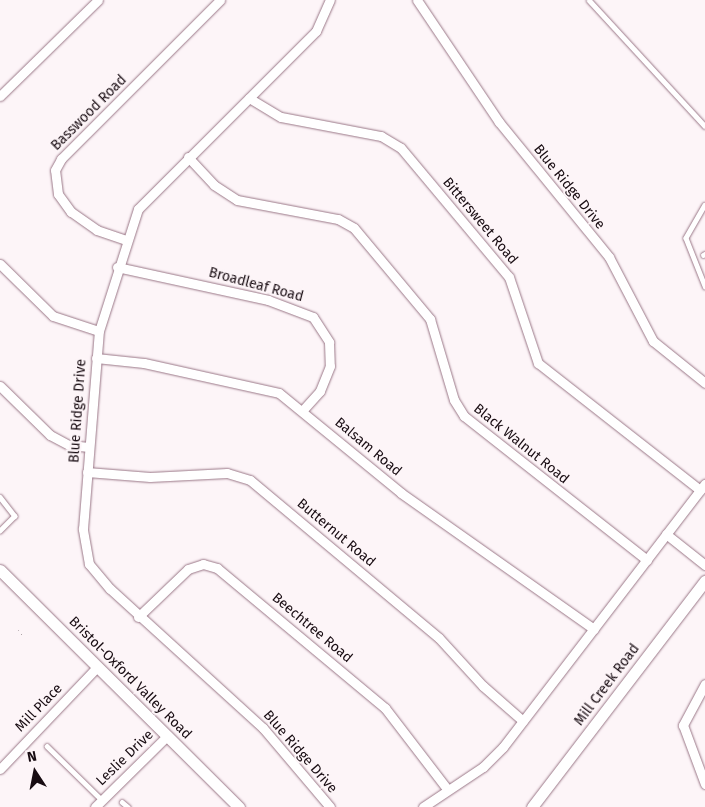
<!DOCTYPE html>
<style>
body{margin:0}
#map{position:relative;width:705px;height:807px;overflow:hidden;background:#fdf5f8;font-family:"Fira Sans",sans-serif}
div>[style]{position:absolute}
.path>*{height:1px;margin-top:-0.5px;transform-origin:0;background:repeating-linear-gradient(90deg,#877d81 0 1px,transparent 0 5px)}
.roads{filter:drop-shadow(0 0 1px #9a7787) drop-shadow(0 0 1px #9a7787)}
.lane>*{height:4.5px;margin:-2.25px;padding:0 2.25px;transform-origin:2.25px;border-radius:2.25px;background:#fff}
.street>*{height:9px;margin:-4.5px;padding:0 4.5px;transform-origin:4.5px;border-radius:4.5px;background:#fff}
.secondary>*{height:11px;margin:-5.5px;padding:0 5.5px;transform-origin:5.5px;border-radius:5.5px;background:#fff}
span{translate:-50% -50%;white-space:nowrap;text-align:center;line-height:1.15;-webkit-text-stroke:4px #fdf5f8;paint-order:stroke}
.street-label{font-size:14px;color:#180c12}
.north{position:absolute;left:10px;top:747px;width:50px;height:50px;-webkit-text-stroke:4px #fdf5f8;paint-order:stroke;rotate:349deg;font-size:14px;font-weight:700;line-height:20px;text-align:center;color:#180c12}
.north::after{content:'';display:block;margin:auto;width:18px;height:22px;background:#180c12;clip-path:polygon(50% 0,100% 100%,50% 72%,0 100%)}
</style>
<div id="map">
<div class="path">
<i style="left:18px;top:630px;width:8px;rotate:45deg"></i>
</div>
<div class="roads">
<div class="lane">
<i style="left:589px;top:0;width:171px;rotate:47.4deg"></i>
<i style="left:705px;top:205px;width:38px;rotate:120deg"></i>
<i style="left:686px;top:238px;width:52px;rotate:68.4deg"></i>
<i style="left:703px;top:255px;width:2px;rotate:-27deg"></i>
<i style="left:0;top:497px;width:24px;rotate:52deg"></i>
<i style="left:15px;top:516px;width:21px;rotate:135deg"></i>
<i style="left:47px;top:746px;width:77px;rotate:44.5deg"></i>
<i style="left:122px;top:802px;width:8px;rotate:40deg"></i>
</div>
<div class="street">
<i style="left:417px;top:0;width:147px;rotate:56.1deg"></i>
<i style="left:499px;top:122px;width:174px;rotate:50.8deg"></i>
<i style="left:609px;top:257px;width:95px;rotate:62.4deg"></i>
<i style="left:653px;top:341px;width:67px;rotate:38.9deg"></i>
<i style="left:0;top:96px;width:137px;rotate:-44.4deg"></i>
<i style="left:249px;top:98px;width:37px;rotate:31deg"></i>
<i style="left:281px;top:117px;width:102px;rotate:10.8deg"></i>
<i style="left:381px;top:136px;width:23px;rotate:31deg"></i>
<i style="left:401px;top:148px;width:168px;rotate:50.1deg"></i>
<i style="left:509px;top:277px;width:91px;rotate:71.4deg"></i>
<i style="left:538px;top:363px;width:206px;rotate:38.1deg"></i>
<i style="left:188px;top:157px;width:38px;rotate:47deg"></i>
<i style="left:214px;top:185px;width:27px;rotate:33deg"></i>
<i style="left:237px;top:200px;width:103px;rotate:10.7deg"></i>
<i style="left:338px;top:219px;width:18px;rotate:29deg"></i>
<i style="left:354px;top:228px;width:119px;rotate:50.1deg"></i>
<i style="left:430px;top:319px;width:84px;rotate:73.5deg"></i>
<i style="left:454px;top:400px;width:19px;rotate:58deg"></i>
<i style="left:464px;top:416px;width:233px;rotate:38.2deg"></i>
<i style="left:126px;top:240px;width:31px;rotate:-161deg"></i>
<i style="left:97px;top:230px;width:32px;rotate:-145deg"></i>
<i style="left:71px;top:212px;width:22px;rotate:-126deg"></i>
<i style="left:58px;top:194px;width:24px;rotate:-97deg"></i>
<i style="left:55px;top:170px;width:13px;rotate:-61deg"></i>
<i style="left:61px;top:159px;width:225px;rotate:-45deg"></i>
<i style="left:0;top:264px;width:74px;rotate:44.5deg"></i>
<i style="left:53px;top:316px;width:48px;rotate:18.1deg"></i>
<i style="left:117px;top:267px;width:155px;rotate:12.3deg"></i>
<i style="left:268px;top:300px;width:48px;rotate:20.7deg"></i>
<i style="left:313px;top:317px;width:30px;rotate:57deg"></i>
<i style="left:329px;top:342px;width:24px;rotate:88deg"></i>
<i style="left:330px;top:366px;width:27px;rotate:112deg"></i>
<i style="left:320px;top:391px;width:25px;rotate:132deg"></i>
<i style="left:96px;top:358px;width:48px;rotate:5.9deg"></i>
<i style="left:144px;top:363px;width:138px;rotate:12.5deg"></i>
<i style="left:279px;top:393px;width:158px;rotate:39.3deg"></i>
<i style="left:401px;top:493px;width:236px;rotate:35.2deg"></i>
<i style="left:0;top:386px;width:70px;rotate:44.4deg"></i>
<i style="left:50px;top:435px;width:21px;rotate:28deg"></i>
<i style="left:69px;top:445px;width:20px;rotate:6deg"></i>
<i style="left:87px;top:472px;width:63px;rotate:4.5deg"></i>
<i style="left:150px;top:477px;width:77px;rotate:-3deg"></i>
<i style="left:227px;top:473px;width:24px;rotate:17deg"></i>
<i style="left:250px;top:480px;width:246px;rotate:39.9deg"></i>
<i style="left:439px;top:638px;width:65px;rotate:47.5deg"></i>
<i style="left:483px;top:686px;width:53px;rotate:41.2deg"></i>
<i style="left:666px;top:534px;width:50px;rotate:38.5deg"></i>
<i style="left:138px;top:617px;width:69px;rotate:-43.8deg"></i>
<i style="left:188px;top:569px;width:16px;rotate:-18deg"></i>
<i style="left:203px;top:564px;width:15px;rotate:16deg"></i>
<i style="left:217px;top:568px;width:219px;rotate:39.8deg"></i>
<i style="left:385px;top:708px;width:103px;rotate:52.5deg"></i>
<i style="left:705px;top:684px;width:47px;rotate:118.2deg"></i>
<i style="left:683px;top:725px;width:63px;rotate:69.6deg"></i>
<i style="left:0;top:769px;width:141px;rotate:-46.4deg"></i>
<i style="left:95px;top:807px;width:101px;rotate:-44.6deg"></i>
<i style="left:330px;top:807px;width:104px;rotate:-130.3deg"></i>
<i style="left:263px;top:728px;width:207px;rotate:-137.7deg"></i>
<i style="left:110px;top:589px;width:33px;rotate:-130deg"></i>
<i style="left:89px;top:564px;width:36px;rotate:-100deg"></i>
<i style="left:83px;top:529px;width:199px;rotate:-85.4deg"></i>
<i style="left:99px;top:331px;width:128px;rotate:-72.3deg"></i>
<i style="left:138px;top:209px;width:252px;rotate:-45deg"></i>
<i style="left:316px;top:31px;width:34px;rotate:-66deg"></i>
<i style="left:423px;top:807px;width:72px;rotate:-33.7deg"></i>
<i style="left:483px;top:767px;width:28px;rotate:-45deg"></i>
<i style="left:503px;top:747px;width:332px;rotate:-52.5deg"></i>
</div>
<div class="secondary">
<i style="left:0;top:570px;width:337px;rotate:44.8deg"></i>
<i style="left:532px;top:807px;width:285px;rotate:-52.6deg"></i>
</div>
</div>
<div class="street-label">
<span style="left:89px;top:113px;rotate:-45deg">Basswood Road</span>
<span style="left:569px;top:187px;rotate:51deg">Blue Ridge Drive</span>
<span style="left:480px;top:221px;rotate:50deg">Bittersweet Road</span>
<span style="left:256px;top:285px;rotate:15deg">Broadleaf Road</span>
<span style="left:78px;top:411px;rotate:-86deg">Blue Ridge Drive</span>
<span style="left:521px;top:444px;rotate:39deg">Black Walnut Road</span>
<span style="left:368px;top:447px;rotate:40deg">Balsam Road</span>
<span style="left:336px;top:533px;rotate:40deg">Butternut Road</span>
<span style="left:312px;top:628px;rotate:40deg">Beechtree Road</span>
<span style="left:130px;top:678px;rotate:45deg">Bristol-Oxford Valley Road</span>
<span style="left:607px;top:685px;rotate:-53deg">Mill Creek Road</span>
<span style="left:39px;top:708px;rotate:-46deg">Mill Place</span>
<span style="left:300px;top:752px;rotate:49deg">Blue Ridge Drive</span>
<span style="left:125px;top:758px;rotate:-44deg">Leslie Drive</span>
</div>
<div class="north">N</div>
</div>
